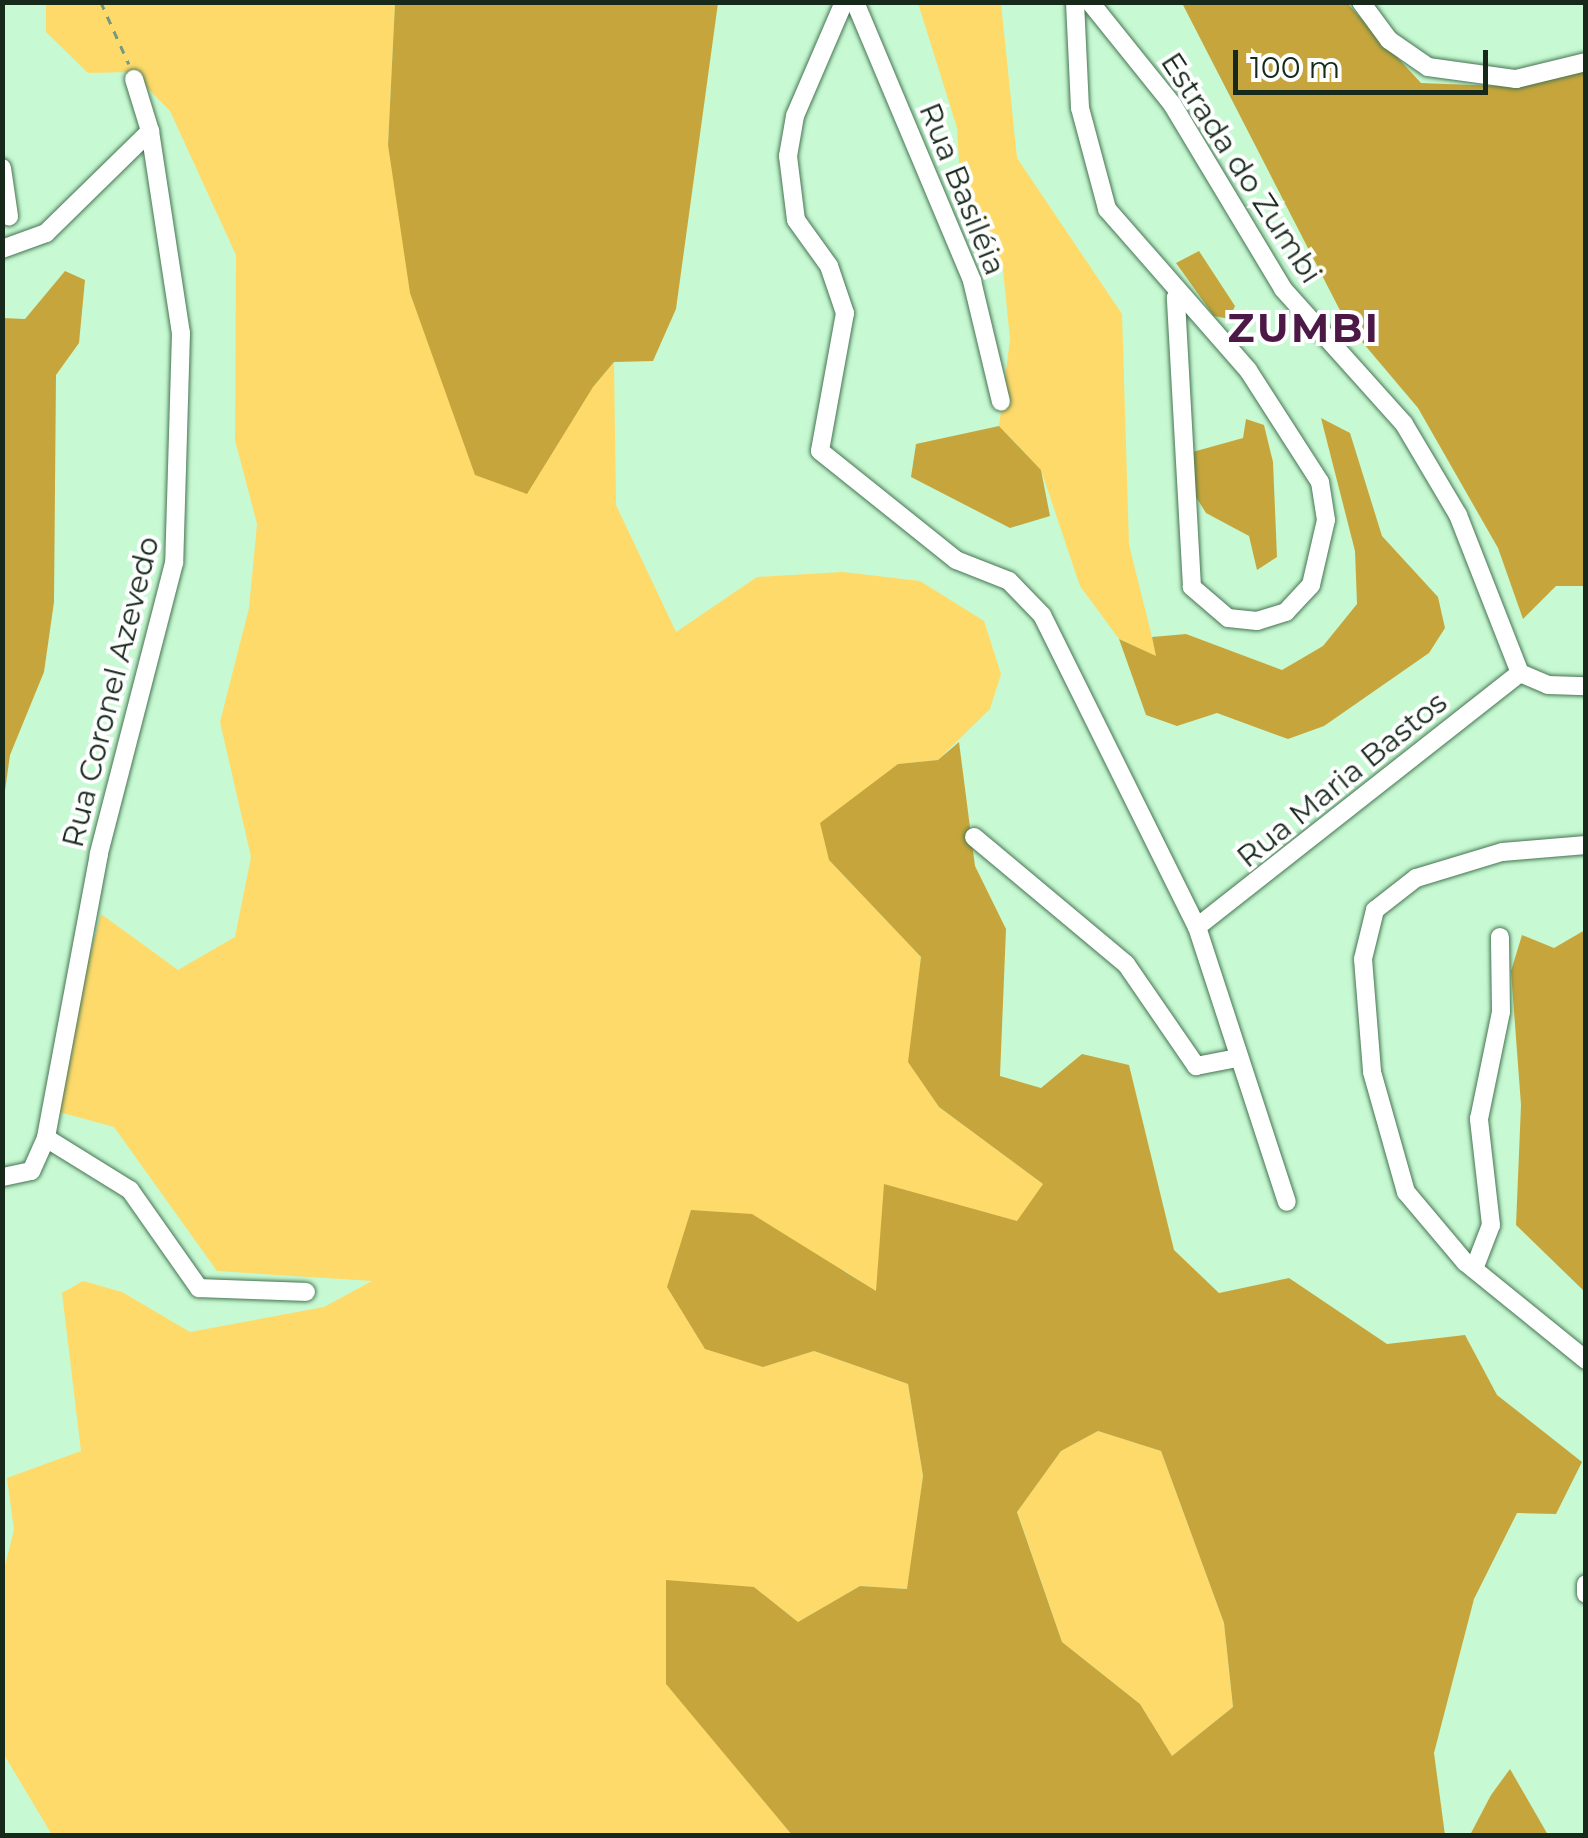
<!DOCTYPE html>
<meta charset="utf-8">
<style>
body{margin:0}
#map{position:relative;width:1588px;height:1838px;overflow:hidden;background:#c7fad3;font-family:Montserrat,sans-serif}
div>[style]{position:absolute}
.green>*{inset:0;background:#feda6b}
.forest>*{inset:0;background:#c6a63c}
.path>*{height:2.5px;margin-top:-1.25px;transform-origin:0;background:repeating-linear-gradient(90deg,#75997e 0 8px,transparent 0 16px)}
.roads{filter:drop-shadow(0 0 2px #467452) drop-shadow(0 0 2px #467452)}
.minor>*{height:18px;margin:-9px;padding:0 9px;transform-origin:9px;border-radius:9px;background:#fff}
span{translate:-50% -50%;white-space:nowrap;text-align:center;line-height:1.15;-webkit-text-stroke:8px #fff;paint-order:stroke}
.street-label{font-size:30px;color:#16291b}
.district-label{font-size:40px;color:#4c1947;font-weight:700;letter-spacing:2.5px}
.frame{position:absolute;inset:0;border:5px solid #16291b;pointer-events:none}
.scale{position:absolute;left:1233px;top:50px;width:255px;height:45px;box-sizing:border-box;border:5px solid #16291b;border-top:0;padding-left:12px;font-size:30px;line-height:35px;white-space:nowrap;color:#16291b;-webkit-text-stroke:8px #fff;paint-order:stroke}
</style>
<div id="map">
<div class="green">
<i style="clip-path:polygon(46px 3px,395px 3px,388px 145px,593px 387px,614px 362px,616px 505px,676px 632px,757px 577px,843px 572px,920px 581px,984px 621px,1001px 674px,990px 709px,938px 760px,898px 764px,829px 860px,921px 957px,909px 1062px,939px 1107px,1043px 1184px,1018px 1221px,877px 1292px,845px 1271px,763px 1367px,814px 1351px,908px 1384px,923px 1476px,908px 1589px,860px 1586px,798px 1622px,754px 1587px,667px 1684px,792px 1835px,52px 1835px,3px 1753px,3px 1573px,14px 1530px,7px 1478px,81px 1451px,62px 1293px,83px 1281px,122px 1292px,190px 1332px,324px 1307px,372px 1281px,217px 1271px,114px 1127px,48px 1109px,101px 914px,178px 970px,235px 937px,251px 857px,220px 722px,249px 608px,257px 524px,235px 440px,236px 255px,170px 111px,132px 72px,88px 73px,46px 32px)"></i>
<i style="clip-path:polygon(918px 3px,1001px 3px,1017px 158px,1122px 314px,1129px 545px,1157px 657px,1119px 639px,1080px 586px,1041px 470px,999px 426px,1010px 339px,1003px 270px,962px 209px,957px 128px)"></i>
<i style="clip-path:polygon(1098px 1431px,1161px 1451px,1224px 1623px,1233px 1707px,1172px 1756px,1140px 1704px,1062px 1642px,1017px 1511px,1061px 1451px)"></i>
</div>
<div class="forest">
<i style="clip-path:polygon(395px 3px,718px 3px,676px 309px,653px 361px,614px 362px,593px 387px,527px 494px,475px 475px,410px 293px,388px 145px)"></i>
<i style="clip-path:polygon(1182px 3px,1347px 3px,1421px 83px,1523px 87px,1585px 63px,1585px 586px,1556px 586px,1523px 619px,1498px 548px,1418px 408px,1347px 324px)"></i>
<i style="clip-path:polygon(1199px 251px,1235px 306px,1229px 319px,1214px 316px,1176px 263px)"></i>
<i style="clip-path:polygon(65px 271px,85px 280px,79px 343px,56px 375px,54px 602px,44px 672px,10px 755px,3px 805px,3px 318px,25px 319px)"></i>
<i style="clip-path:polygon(1321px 418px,1350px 433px,1382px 536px,1438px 597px,1445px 628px,1429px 653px,1324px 726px,1288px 739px,1217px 713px,1177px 726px,1146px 715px,1119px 639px,1156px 656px,1152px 637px,1186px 634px,1282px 670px,1323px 646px,1357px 604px,1355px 551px)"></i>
<i style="clip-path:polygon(1246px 419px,1264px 425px,1273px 462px,1277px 557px,1257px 570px,1249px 536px,1206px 513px,1191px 489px,1189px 453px,1243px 438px)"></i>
<i style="clip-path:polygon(999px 426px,1041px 470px,1050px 516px,1010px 528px,911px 477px,916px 444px)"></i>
<i style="clip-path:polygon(evenodd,959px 742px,975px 866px,1006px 929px,1000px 1076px,1041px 1088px,1082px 1054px,1129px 1065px,1174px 1250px,1219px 1293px,1289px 1278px,1387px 1344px,1465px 1335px,1497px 1395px,1582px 1462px,1556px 1514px,1517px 1513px,1474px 1599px,1434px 1753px,1445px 1835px,792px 1835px,666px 1684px,666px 1580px,754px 1587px,798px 1622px,860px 1586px,907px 1589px,923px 1476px,908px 1384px,814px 1351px,763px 1367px,705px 1349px,667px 1287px,691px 1210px,752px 1214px,876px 1291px,884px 1184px,1017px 1221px,1043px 1184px,939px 1107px,908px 1062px,921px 957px,829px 860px,820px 823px,898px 764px,938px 760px,959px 742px,1098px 1431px,1161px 1451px,1224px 1623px,1233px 1707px,1172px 1756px,1140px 1704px,1062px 1642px,1017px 1512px,1061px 1451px,1098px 1431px)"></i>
<i style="clip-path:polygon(1585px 930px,1585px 1292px,1516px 1225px,1521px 1105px,1511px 971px,1522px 935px,1554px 948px)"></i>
<i style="clip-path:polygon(1510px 1769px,1548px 1835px,1470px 1835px,1491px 1795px)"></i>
</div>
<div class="path">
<i style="left:101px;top:2px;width:68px;rotate:65.7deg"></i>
</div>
<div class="roads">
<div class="minor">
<i style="left:844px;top:2px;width:124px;rotate:113.3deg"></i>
<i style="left:795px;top:116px;width:41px;rotate:99.9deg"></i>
<i style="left:788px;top:156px;width:64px;rotate:82.9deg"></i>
<i style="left:796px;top:220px;width:57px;rotate:54.3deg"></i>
<i style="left:829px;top:266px;width:50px;rotate:71.2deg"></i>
<i style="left:845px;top:313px;width:140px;rotate:100.3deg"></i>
<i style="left:820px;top:451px;width:174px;rotate:38.7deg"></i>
<i style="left:956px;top:560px;width:57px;rotate:21.6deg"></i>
<i style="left:1009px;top:581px;width:47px;rotate:45.9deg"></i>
<i style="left:1042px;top:615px;width:348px;rotate:63.6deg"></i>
<i style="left:1197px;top:927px;width:289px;rotate:71.9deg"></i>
<i style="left:855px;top:2px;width:303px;rotate:67.2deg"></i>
<i style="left:972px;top:281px;width:124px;rotate:76.5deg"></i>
<i style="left:1075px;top:2px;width:106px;rotate:87.3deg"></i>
<i style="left:1080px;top:108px;width:105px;rotate:75deg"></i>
<i style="left:1107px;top:209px;width:214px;rotate:48.8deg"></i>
<i style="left:1248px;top:370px;width:133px;rotate:57.3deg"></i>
<i style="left:1320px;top:482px;width:38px;rotate:81deg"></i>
<i style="left:1326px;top:520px;width:67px;rotate:103deg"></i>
<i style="left:1311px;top:585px;width:37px;rotate:133deg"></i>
<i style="left:1286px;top:612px;width:30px;rotate:163deg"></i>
<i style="left:1257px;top:621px;width:29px;rotate:-174deg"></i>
<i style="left:1228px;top:618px;width:48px;rotate:-139.3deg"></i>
<i style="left:1192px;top:587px;width:290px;rotate:-93.2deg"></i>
<i style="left:1090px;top:2px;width:131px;rotate:51.2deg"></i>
<i style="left:1172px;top:104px;width:216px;rotate:59deg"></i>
<i style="left:1283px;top:289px;width:181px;rotate:48.1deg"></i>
<i style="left:1404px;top:424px;width:106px;rotate:59.3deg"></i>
<i style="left:1458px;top:515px;width:170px;rotate:68.6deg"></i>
<i style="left:1361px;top:2px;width:47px;rotate:53.6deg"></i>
<i style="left:1389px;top:40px;width:47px;rotate:34.7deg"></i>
<i style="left:1428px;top:67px;width:89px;rotate:7.8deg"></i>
<i style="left:1516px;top:79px;width:72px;rotate:-13.7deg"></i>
<i style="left:134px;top:79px;width:54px;rotate:72.9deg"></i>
<i style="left:2px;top:168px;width:49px;rotate:81.7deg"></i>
<i style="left:2px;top:249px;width:47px;rotate:-20deg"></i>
<i style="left:46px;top:233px;width:146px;rotate:-44.4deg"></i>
<i style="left:150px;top:131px;width:204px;rotate:81.3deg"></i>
<i style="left:181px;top:333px;width:230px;rotate:91.7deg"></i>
<i style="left:174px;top:563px;width:301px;rotate:104.5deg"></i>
<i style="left:99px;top:854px;width:289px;rotate:100.6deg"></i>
<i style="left:46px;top:1138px;width:36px;rotate:114deg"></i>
<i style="left:31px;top:1171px;width:30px;rotate:168deg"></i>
<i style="left:1520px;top:673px;width:30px;rotate:23deg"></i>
<i style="left:1548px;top:685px;width:38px;rotate:2deg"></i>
<i style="left:974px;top:837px;width:198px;rotate:39.9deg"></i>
<i style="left:1126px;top:964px;width:124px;rotate:55.5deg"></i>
<i style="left:1196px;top:1066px;width:42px;rotate:-11deg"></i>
<i style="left:1586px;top:845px;width:84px;rotate:175.2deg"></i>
<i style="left:1502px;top:852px;width:90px;rotate:163.2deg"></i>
<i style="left:1416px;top:878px;width:52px;rotate:142deg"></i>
<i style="left:1375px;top:910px;width:50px;rotate:103.8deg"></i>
<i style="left:1363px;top:959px;width:113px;rotate:85.4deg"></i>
<i style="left:1372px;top:1072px;width:125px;rotate:74.2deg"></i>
<i style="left:1406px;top:1192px;width:92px;rotate:49.9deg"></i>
<i style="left:1465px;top:1262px;width:156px;rotate:39deg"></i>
<i style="left:1197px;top:927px;width:411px;rotate:-38.2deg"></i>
<i style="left:46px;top:1138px;width:99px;rotate:31.8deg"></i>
<i style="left:130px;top:1190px;width:120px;rotate:54.9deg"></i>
<i style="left:199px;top:1288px;width:107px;rotate:2.1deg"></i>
<i style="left:1474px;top:1269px;width:47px;rotate:-68.9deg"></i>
<i style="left:1491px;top:1225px;width:107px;rotate:-96.5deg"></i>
<i style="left:1479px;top:1119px;width:109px;rotate:-78.4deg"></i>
<i style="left:1501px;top:1012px;width:75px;rotate:-90.8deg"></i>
<i style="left:1586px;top:1584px;width:10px;rotate:90deg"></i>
</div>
</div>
<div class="street-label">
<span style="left:1241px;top:168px;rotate:57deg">Estrada do Zumbi</span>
<span style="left:962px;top:189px;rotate:68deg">Rua Basiléia</span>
<span style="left:111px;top:692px;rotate:-76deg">Rua Coronel Azevedo</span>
<span style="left:1342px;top:780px;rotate:-39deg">Rua Maria Bastos</span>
</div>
<div class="district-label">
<span style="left:1304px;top:328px">ZUMBI</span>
</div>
<div class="frame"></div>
<div class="scale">100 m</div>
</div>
